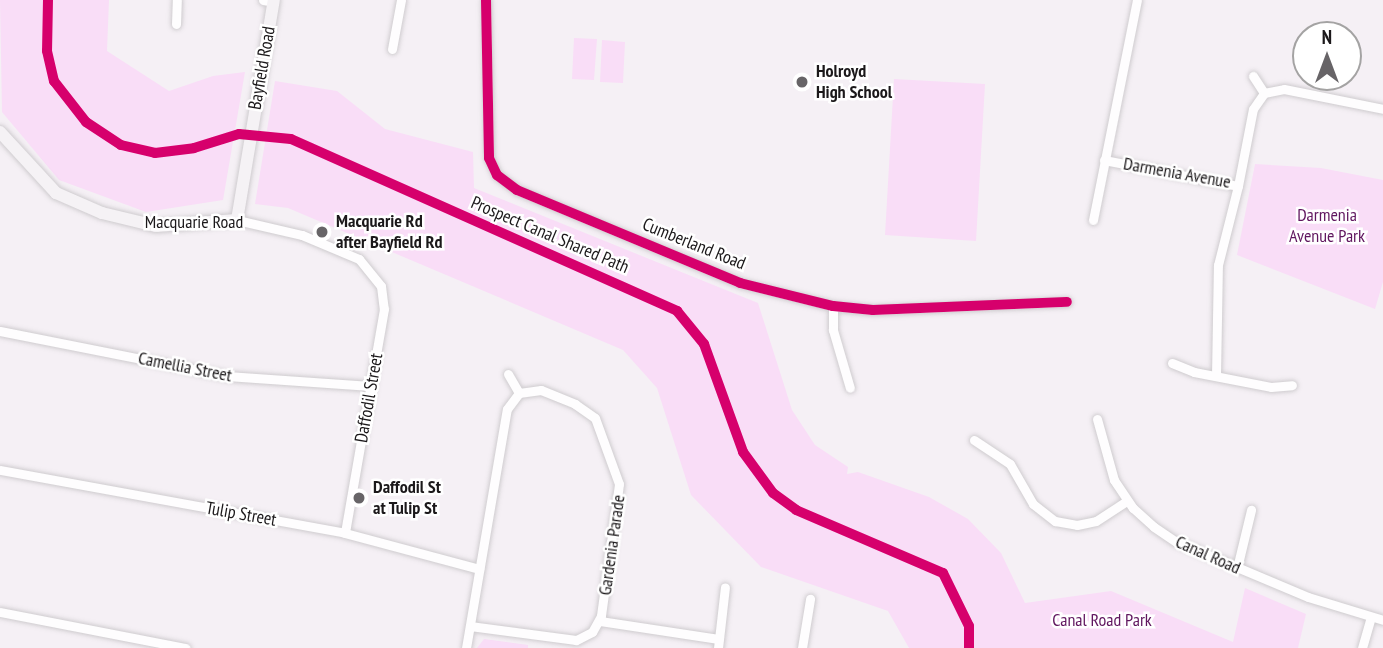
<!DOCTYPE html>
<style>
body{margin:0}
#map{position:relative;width:1383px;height:648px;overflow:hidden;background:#f5f0f5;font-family:"PT Sans Narrow",sans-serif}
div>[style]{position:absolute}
.green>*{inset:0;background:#f9ddf7}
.roads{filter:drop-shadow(0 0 2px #cfcccf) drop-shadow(0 0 2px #cfcccf)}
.street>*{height:9px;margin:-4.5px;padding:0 4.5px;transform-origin:4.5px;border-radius:4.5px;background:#fefdfe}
.secondary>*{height:12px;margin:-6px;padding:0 6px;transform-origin:6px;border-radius:6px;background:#f5f2f5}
.cycleway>*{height:10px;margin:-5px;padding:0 5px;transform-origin:5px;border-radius:5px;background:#d6006c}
.dots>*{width:19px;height:19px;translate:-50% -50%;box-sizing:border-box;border:4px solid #fff;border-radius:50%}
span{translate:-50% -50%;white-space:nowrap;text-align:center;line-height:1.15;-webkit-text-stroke:5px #fff;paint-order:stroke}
.street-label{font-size:18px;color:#1b181a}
.poi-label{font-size:18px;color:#1b181a;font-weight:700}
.left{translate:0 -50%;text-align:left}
.park-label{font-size:18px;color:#60165f}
.north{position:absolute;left:1292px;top:21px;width:70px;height:70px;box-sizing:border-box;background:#fff;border:2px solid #a4a3a3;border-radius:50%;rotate:0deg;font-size:19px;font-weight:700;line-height:28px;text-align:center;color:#1b181a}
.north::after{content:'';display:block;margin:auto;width:24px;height:32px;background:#676467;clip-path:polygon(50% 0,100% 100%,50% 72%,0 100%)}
</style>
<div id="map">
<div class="green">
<i style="clip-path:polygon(0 0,109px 0,107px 51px,169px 91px,213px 76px,245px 72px,223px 200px,146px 212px,59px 180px,2px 112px)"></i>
<i style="clip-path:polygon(574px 38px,597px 39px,594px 80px,572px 79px)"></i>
<i style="clip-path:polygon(602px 40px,625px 42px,623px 83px,600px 82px)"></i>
<i style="clip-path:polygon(894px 79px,985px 84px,976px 241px,885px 235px)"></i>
<i style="clip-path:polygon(275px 81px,337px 91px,385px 129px,473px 152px,474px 188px,758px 303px,792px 410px,815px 445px,848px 467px,847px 474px,858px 472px,929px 497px,968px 519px,1001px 553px,1025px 603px,1111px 591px,1233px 642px,1245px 588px,1306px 614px,1298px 648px,909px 648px,888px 611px,761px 567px,691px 495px,657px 388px,623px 350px,288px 208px,255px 204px)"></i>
<i style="clip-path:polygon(1255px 164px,1321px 168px,1383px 180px,1383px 282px,1375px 309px,1237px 255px)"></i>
<i style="clip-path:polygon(484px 639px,528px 645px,528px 648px,477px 648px)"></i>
</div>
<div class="roads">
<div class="street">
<i style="left:263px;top:0;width:11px;rotate:10deg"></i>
<i style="left:486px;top:0;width:158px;rotate:88.9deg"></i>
<i style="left:489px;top:158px;width:19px;rotate:65deg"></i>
<i style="left:497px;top:175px;width:25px;rotate:37deg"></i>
<i style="left:517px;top:190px;width:242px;rotate:22.6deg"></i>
<i style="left:740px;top:283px;width:96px;rotate:13.9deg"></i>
<i style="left:833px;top:306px;width:40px;rotate:5.7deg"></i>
<i style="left:873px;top:310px;width:194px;rotate:-2.4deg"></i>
<i style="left:176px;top:24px;width:24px;rotate:-88deg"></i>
<i style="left:392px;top:49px;width:50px;rotate:-79.6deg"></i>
<i style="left:1253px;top:76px;width:20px;rotate:57deg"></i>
<i style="left:1104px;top:160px;width:136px;rotate:11deg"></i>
<i style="left:1238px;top:186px;width:78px;rotate:-79deg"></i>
<i style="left:1253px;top:109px;width:19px;rotate:-55deg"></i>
<i style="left:1264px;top:93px;width:20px;rotate:-11deg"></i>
<i style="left:1284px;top:89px;width:101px;rotate:11.4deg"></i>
<i style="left:237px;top:220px;width:67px;rotate:13deg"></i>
<i style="left:302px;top:235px;width:62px;rotate:22.8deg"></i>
<i style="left:359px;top:259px;width:35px;rotate:51deg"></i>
<i style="left:381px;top:286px;width:23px;rotate:83deg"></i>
<i style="left:384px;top:309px;width:227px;rotate:99.9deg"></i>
<i style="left:1093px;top:220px;width:224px;rotate:-78.7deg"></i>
<i style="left:833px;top:306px;width:24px;rotate:90deg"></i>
<i style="left:833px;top:330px;width:60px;rotate:73.7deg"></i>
<i style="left:0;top:331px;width:231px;rotate:11.2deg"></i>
<i style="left:227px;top:376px;width:144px;rotate:4deg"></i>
<i style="left:1172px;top:363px;width:24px;rotate:22deg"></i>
<i style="left:1194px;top:372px;width:78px;rotate:11deg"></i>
<i style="left:1271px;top:387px;width:21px;rotate:-5deg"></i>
<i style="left:508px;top:374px;width:22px;rotate:60deg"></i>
<i style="left:1216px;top:376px;width:111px;rotate:-89deg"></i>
<i style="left:1218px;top:265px;width:81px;rotate:-75.8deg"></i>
<i style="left:1097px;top:419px;width:63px;rotate:74.4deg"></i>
<i style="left:1114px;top:480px;width:34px;rotate:56deg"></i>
<i style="left:1133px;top:508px;width:28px;rotate:42deg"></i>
<i style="left:1154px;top:527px;width:25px;rotate:34deg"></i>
<i style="left:1175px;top:541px;width:144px;rotate:22.8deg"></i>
<i style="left:1308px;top:597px;width:78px;rotate:17deg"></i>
<i style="left:974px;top:440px;width:43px;rotate:33.7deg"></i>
<i style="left:1010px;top:464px;width:46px;rotate:60.1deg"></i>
<i style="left:1033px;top:504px;width:28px;rotate:38deg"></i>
<i style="left:1055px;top:521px;width:22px;rotate:10deg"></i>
<i style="left:1077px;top:525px;width:19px;rotate:-12deg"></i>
<i style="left:1096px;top:521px;width:37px;rotate:-33deg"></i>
<i style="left:0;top:470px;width:351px;rotate:10.3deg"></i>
<i style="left:345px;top:533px;width:139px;rotate:15deg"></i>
<i style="left:1237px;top:568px;width:60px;rotate:-76.4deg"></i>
<i style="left:0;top:612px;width:189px;rotate:11deg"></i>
<i style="left:600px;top:621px;width:120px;rotate:8.6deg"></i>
<i style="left:466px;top:648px;width:242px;rotate:-80.3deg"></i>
<i style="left:507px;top:409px;width:20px;rotate:-53deg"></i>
<i style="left:519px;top:393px;width:22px;rotate:-8deg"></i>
<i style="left:541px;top:390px;width:37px;rotate:22deg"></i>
<i style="left:575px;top:404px;width:24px;rotate:35deg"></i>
<i style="left:595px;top:418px;width:70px;rotate:70deg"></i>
<i style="left:619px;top:484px;width:133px;rotate:97.8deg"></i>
<i style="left:601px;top:616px;width:18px;rotate:119deg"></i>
<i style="left:592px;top:632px;width:18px;rotate:153deg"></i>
<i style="left:576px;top:640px;width:107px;rotate:-172.5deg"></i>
<i style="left:718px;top:648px;width:61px;rotate:-83.5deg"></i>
<i style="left:802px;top:648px;width:50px;rotate:-80.7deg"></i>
<i style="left:1362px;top:648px;width:32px;rotate:-74deg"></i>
</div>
<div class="secondary">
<i style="left:0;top:132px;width:83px;rotate:47.4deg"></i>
<i style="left:56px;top:193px;width:50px;rotate:23.5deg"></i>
<i style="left:102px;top:213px;width:56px;rotate:13.5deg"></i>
<i style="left:156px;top:226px;width:81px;rotate:-4.2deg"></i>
<i style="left:237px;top:220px;width:223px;rotate:-80.5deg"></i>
</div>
</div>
<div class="cycleway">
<i style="left:48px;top:0;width:51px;rotate:91.1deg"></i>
<i style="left:47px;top:51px;width:31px;rotate:77deg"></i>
<i style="left:54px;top:81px;width:52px;rotate:52deg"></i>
<i style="left:86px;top:122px;width:42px;rotate:33.3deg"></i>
<i style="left:121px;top:145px;width:35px;rotate:13deg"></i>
<i style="left:155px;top:153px;width:39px;rotate:-7deg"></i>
<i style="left:194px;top:148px;width:47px;rotate:-17.3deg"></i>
<i style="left:239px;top:134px;width:52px;rotate:5.5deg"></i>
<i style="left:291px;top:139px;width:423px;rotate:24deg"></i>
<i style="left:677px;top:311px;width:43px;rotate:50.7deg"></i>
<i style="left:704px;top:344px;width:115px;rotate:70.1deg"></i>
<i style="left:743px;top:452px;width:51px;rotate:53.8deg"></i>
<i style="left:773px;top:493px;width:29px;rotate:36deg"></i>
<i style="left:796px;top:510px;width:160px;rotate:23.2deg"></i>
<i style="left:943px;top:573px;width:59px;rotate:63.9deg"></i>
<i style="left:969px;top:626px;width:22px;rotate:90deg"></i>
<i style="left:486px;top:0;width:158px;rotate:88.9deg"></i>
<i style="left:489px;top:158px;width:19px;rotate:65deg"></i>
<i style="left:497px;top:175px;width:25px;rotate:37deg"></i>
<i style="left:517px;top:190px;width:242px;rotate:22.6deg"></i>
<i style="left:740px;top:283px;width:96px;rotate:13.9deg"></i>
<i style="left:833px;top:306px;width:40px;rotate:5.7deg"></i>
<i style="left:873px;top:310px;width:194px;rotate:-2.4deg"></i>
</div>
<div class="dots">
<i style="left:802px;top:82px;background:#676467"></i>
<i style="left:322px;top:232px;background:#676467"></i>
<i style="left:359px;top:498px;background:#676467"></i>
</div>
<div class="street-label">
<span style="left:262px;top:68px;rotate:-80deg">Bayfield Road</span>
<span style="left:1177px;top:173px;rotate:10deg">Darmenia Avenue</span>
<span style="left:194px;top:222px">Macquarie Road</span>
<span style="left:550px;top:235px;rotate:23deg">Prospect Canal Shared Path</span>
<span style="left:694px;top:244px;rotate:22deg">Cumberland Road</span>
<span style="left:185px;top:367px;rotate:11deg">Camellia Street</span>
<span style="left:369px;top:398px;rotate:-80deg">Daffodil Street</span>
<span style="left:241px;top:514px;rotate:10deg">Tulip Street</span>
<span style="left:612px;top:545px;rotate:-82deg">Gardenia Parade</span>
<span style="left:1208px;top:555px;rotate:24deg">Canal Road</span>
</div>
<div class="poi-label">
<span class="left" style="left:816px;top:82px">Holroyd<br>High School</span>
<span class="left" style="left:336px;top:232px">Macquarie Rd<br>after Bayfield Rd</span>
<span class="left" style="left:373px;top:498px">Daffodil St<br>at Tulip St</span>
</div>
<div class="park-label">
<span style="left:1327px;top:226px">Darmenia<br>Avenue Park</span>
<span style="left:1102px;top:620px">Canal Road Park</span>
</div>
<div class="north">N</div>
</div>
